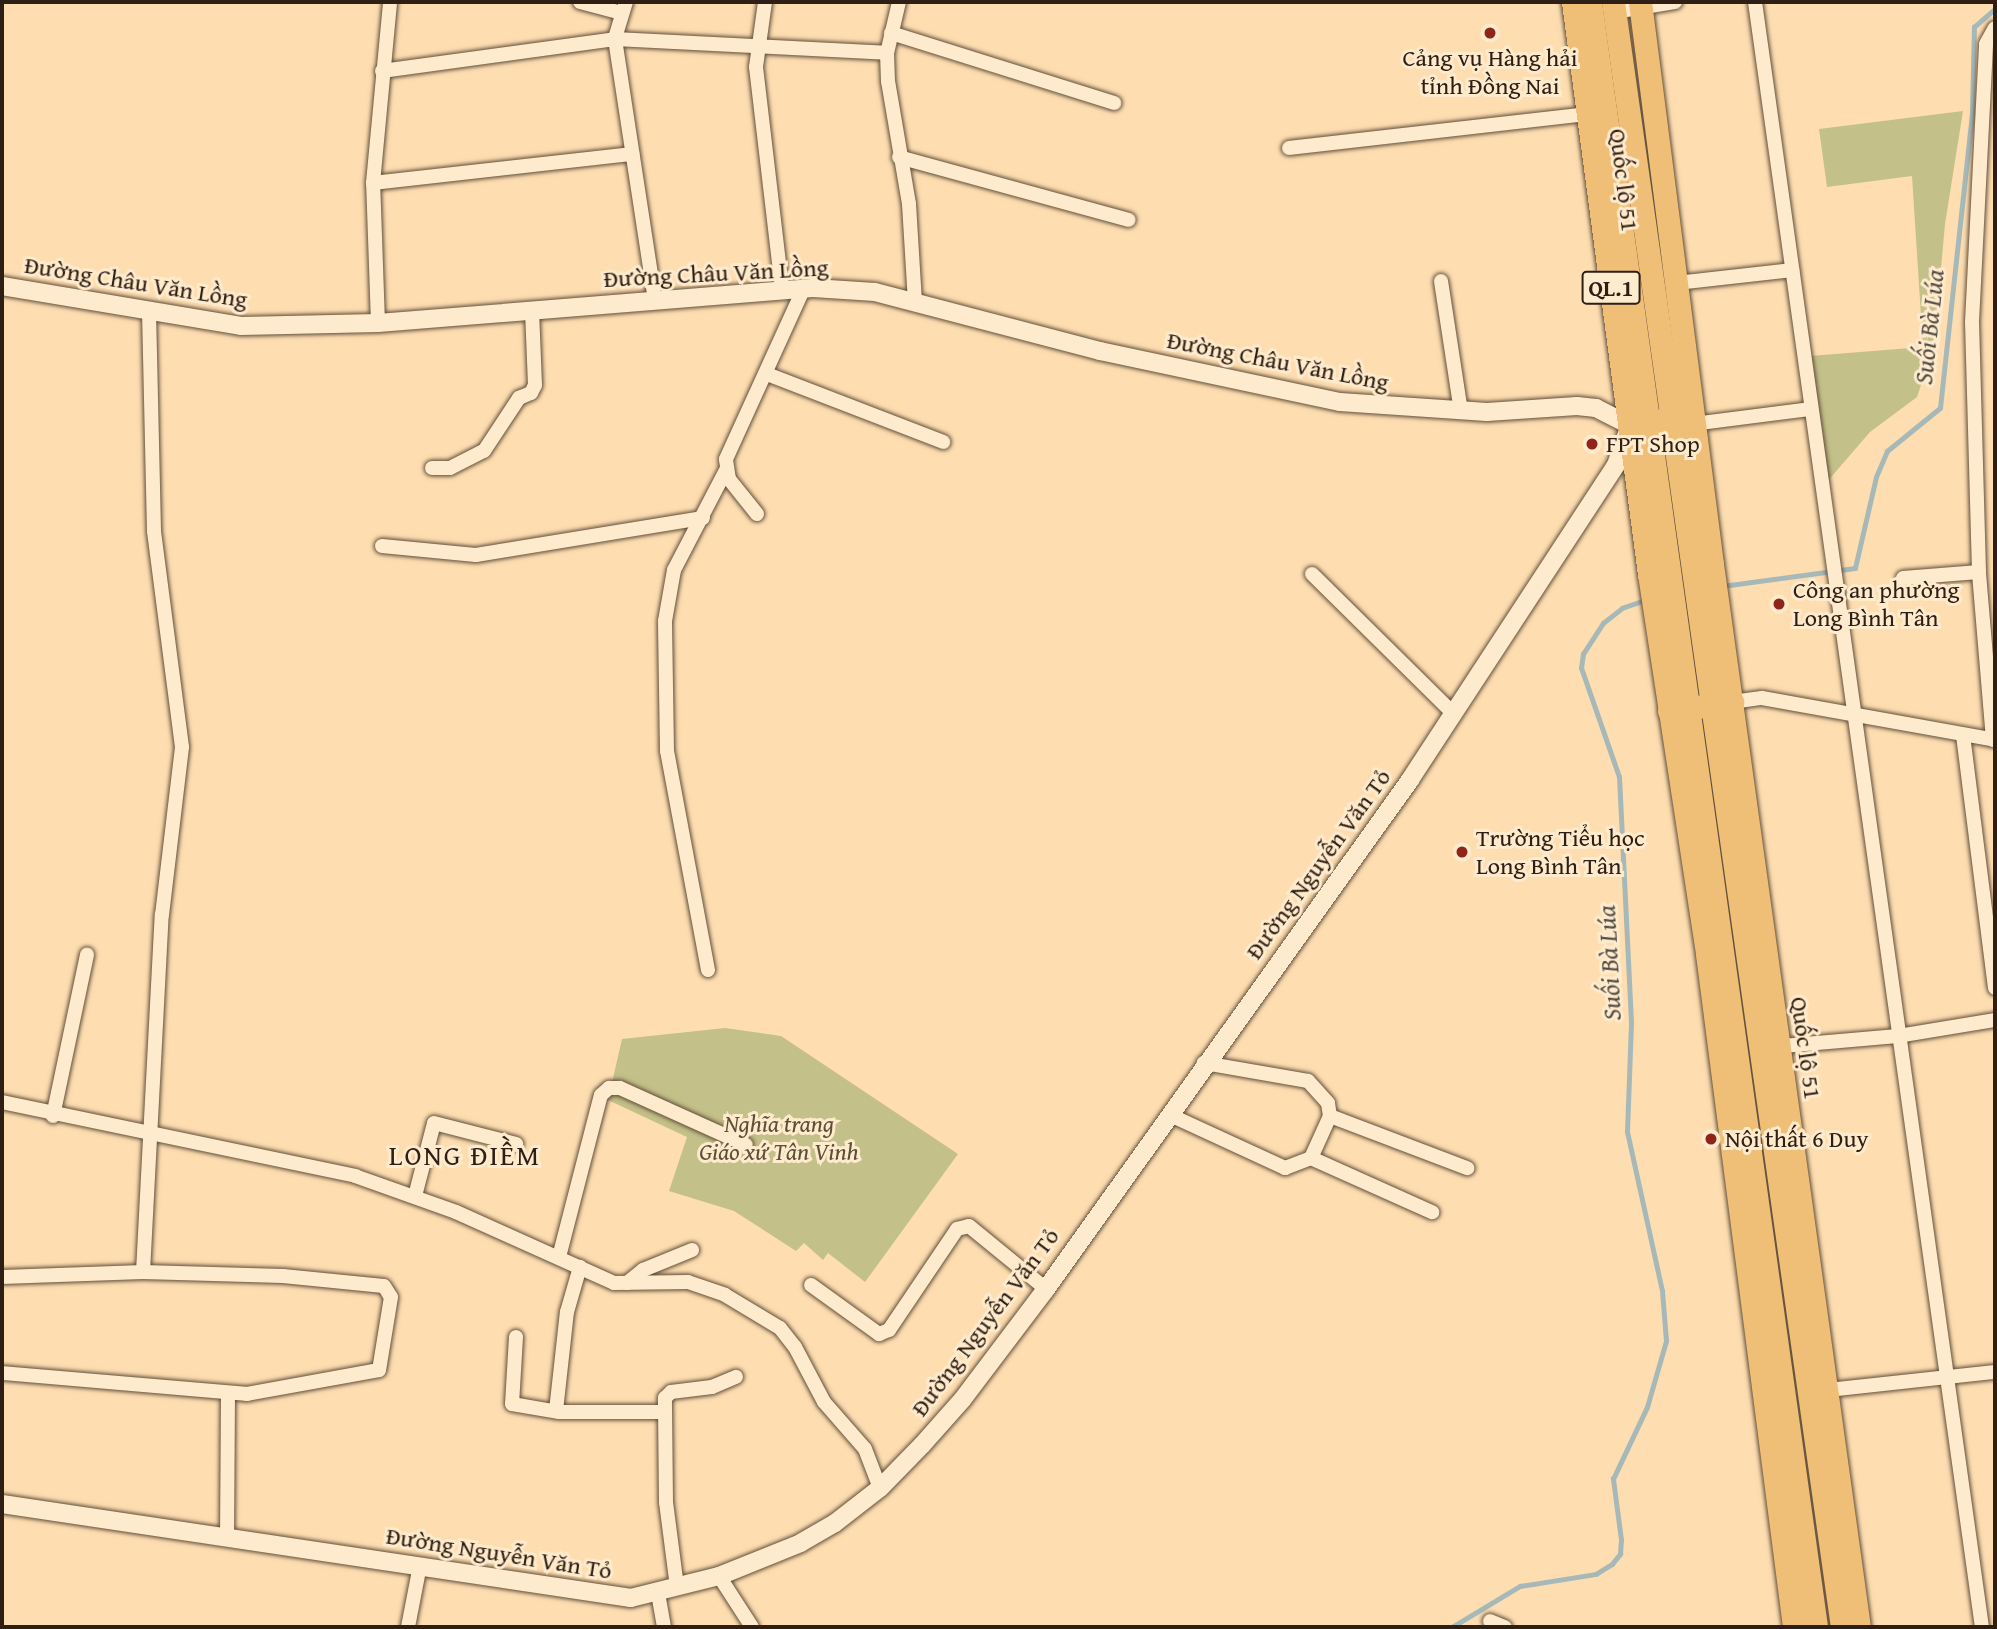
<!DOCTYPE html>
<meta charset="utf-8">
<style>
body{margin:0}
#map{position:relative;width:1997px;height:1629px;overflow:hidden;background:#fedeb1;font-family:"Gentium Book Plus",serif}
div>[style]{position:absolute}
.green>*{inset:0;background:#c3c089}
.stream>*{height:4.5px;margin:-2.25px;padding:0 2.25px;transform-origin:2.25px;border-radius:2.25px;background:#a6b9b8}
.roads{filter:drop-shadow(0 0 2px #624e3a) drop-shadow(0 0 2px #624e3a)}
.minor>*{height:14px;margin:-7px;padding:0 7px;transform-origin:7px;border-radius:7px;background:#feeacc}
.tertiary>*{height:18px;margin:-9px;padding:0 9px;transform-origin:9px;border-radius:9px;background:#feeacc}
.primary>*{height:23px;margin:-11.5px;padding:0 11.5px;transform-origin:11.5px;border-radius:11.5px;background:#efbf78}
.trunk>*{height:23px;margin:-11.5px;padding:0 11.5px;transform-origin:11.5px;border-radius:11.5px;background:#efbf78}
.dots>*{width:19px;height:19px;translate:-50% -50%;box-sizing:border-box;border:4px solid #feeacc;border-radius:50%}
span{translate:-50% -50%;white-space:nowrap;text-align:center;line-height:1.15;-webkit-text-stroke:6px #feeacc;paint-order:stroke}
.shield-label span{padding:2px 5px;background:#feeacc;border:2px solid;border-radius:5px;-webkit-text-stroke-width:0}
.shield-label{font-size:23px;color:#2e1e13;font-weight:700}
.poi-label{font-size:24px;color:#2e1e13}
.left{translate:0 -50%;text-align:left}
.street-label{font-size:24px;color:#2e1e13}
.park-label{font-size:24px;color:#5b4f36;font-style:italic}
.water-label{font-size:26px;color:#524c45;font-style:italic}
.quarter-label{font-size:28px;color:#2e1e13;letter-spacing:2px}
.frame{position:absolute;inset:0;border:4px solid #2e1e13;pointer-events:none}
</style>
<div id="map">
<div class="green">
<i style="clip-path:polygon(1963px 111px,1945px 224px,1934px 346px,1917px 397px,1870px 432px,1826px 483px,1810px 356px,1923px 347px,1912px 176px,1827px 187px,1819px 129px)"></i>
<i style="clip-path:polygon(725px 1028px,781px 1036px,958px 1154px,865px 1282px,828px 1253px,823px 1260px,804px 1243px,796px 1251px,734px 1211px,669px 1191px,687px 1137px,608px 1100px,622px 1039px)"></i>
</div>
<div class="stream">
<i style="left:1722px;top:586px;width:134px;rotate:-7.7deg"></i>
<i style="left:1855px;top:568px;width:93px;rotate:-77deg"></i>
<i style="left:1876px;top:477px;width:28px;rotate:-67deg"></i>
<i style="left:1887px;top:451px;width:68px;rotate:-39.1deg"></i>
<i style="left:1940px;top:408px;width:297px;rotate:-83.8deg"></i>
<i style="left:1972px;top:113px;width:86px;rotate:-88.7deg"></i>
<i style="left:1974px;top:27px;width:28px;rotate:-41deg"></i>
<i style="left:1452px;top:1627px;width:79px;rotate:-31.1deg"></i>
<i style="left:1520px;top:1586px;width:77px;rotate:-9deg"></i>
<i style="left:1596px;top:1574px;width:19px;rotate:-32deg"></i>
<i style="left:1612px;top:1564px;width:13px;rotate:-51deg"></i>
<i style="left:1620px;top:1554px;width:14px;rotate:-86deg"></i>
<i style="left:1621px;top:1540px;width:62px;rotate:-97.5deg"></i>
<i style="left:1613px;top:1479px;width:80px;rotate:-64.7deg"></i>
<i style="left:1647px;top:1407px;width:69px;rotate:-73.9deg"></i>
<i style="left:1666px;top:1341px;width:50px;rotate:-94.6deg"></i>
<i style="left:1662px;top:1291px;width:163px;rotate:-102.4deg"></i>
<i style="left:1627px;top:1132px;width:110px;rotate:-87.9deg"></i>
<i style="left:1631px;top:1022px;width:245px;rotate:-92.8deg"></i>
<i style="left:1619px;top:777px;width:115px;rotate:-109.2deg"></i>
<i style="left:1581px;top:668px;width:14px;rotate:-82deg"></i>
<i style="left:1583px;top:654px;width:37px;rotate:-57deg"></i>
<i style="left:1603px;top:623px;width:24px;rotate:-38deg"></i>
<i style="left:1622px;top:608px;width:24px;rotate:-19deg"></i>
</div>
<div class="roads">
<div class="minor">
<i style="left:580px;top:2px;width:43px;rotate:14.7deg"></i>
<i style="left:626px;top:2px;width:39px;rotate:107deg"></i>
<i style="left:615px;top:39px;width:263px;rotate:81.3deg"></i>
<i style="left:765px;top:2px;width:66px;rotate:97.9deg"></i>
<i style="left:756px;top:67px;width:225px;rotate:83.3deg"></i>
<i style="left:899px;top:2px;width:52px;rotate:103.2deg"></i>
<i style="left:887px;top:53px;width:28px;rotate:88deg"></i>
<i style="left:888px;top:81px;width:125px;rotate:80.3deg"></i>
<i style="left:909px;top:204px;width:99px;rotate:86.5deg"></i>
<i style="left:1755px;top:2px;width:1641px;rotate:82.05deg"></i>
<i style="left:1615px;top:12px;width:61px;rotate:-9.5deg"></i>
<i style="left:891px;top:33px;width:234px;rotate:17.4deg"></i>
<i style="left:382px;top:71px;width:235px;rotate:-7.8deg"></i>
<i style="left:615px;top:39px;width:272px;rotate:2.9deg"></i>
<i style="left:1289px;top:148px;width:301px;rotate:-6.5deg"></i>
<i style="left:899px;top:157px;width:238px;rotate:15.3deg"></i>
<i style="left:373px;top:183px;width:261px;rotate:-6.4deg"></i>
<i style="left:1441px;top:281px;width:132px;rotate:81.3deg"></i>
<i style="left:1677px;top:283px;width:116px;rotate:-6.4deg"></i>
<i style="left:378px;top:323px;width:140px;rotate:-92deg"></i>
<i style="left:373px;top:183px;width:182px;rotate:-84.6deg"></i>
<i style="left:767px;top:374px;width:189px;rotate:21.1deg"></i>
<i style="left:1693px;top:424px;width:118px;rotate:-7.3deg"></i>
<i style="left:432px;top:468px;width:18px"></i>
<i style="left:450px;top:468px;width:38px;rotate:-27deg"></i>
<i style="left:484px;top:451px;width:64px;rotate:-56.6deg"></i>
<i style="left:519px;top:398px;width:13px;rotate:-23deg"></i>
<i style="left:531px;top:393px;width:9px;rotate:-63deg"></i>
<i style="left:535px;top:385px;width:75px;rotate:-92.3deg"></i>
<i style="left:757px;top:514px;width:45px;rotate:-128.7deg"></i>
<i style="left:729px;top:479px;width:20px;rotate:-99deg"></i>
<i style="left:726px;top:459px;width:188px;rotate:-65.5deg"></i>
<i style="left:382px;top:546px;width:94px;rotate:5.5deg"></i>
<i style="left:476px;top:555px;width:230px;rotate:-9.3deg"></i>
<i style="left:1312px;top:574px;width:198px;rotate:44.6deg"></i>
<i style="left:1903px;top:578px;width:76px;rotate:-4.5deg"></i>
<i style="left:1732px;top:702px;width:30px;rotate:-8deg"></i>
<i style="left:1762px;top:698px;width:237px;rotate:10.2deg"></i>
<i style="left:1963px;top:735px;width:255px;rotate:82.8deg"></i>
<i style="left:1993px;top:740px;width:169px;rotate:-94.8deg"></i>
<i style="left:1979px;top:572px;width:250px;rotate:-91.6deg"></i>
<i style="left:1972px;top:322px;width:278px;rotate:-87.1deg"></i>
<i style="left:1986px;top:44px;width:18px;rotate:-61deg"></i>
<i style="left:708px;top:970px;width:223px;rotate:-100.6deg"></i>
<i style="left:667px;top:751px;width:130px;rotate:-90.9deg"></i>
<i style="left:665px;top:621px;width:52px;rotate:-80deg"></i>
<i style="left:674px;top:570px;width:113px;rotate:-62.5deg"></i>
<i style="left:1771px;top:1047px;width:127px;rotate:-5deg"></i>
<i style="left:1898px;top:1036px;width:98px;rotate:-9.4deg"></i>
<i style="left:2px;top:1102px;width:361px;rotate:11.8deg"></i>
<i style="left:355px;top:1176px;width:107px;rotate:19.6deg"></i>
<i style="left:456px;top:1212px;width:173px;rotate:24.2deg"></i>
<i style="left:614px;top:1283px;width:74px;rotate:-0.8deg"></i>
<i style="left:688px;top:1282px;width:39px;rotate:19deg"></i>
<i style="left:725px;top:1295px;width:64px;rotate:31deg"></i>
<i style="left:780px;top:1328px;width:24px;rotate:52deg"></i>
<i style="left:795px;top:1347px;width:62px;rotate:62.2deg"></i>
<i style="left:824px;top:1402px;width:62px;rotate:48.9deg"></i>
<i style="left:865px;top:1449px;width:42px;rotate:69deg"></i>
<i style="left:1170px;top:1115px;width:127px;rotate:24.7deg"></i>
<i style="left:1285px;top:1168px;width:28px;rotate:-21deg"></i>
<i style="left:1311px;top:1158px;width:46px;rotate:-65.7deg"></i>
<i style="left:1330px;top:1116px;width:13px;rotate:-99deg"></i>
<i style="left:1328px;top:1103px;width:30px;rotate:-132deg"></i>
<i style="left:1308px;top:1081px;width:106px;rotate:-170.2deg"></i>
<i style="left:53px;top:1116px;width:165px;rotate:-78.1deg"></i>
<i style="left:1330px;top:1116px;width:147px;rotate:20.8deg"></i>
<i style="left:1311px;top:1158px;width:133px;rotate:24.1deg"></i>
<i style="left:415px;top:1196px;width:75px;rotate:-75.4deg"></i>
<i style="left:434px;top:1123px;width:85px;rotate:14.4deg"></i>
<i style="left:559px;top:1257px;width:167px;rotate:-75.5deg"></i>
<i style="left:601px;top:1095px;width:11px;rotate:-41deg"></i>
<i style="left:609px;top:1088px;width:11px"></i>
<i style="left:620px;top:1088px;width:138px;rotate:24.3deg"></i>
<i style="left:143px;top:1272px;width:358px;rotate:-87deg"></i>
<i style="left:162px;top:915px;width:169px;rotate:-83.2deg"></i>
<i style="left:182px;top:747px;width:218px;rotate:-97.4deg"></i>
<i style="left:154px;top:531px;width:221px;rotate:-91.3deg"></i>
<i style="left:2px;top:1277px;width:141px;rotate:-2deg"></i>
<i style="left:143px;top:1272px;width:140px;rotate:1.6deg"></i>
<i style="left:283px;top:1276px;width:101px;rotate:5.7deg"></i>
<i style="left:384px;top:1286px;width:13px;rotate:58deg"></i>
<i style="left:391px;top:1297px;width:74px;rotate:99.3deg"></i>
<i style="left:379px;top:1370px;width:134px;rotate:169.7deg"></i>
<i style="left:247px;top:1394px;width:246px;rotate:-175.1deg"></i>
<i style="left:627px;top:1283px;width:21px;rotate:-39deg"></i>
<i style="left:643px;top:1270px;width:53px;rotate:-22.2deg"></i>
<i style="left:811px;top:1285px;width:84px;rotate:35.8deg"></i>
<i style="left:879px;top:1334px;width:11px;rotate:-22deg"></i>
<i style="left:889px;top:1330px;width:122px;rotate:-56deg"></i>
<i style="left:957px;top:1229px;width:12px;rotate:-14deg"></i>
<i style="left:969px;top:1226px;width:99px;rotate:39.3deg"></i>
<i style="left:516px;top:1337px;width:67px;rotate:93.4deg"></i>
<i style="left:512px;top:1404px;width:48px;rotate:9.7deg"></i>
<i style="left:559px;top:1412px;width:106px"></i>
<i style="left:1819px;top:1391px;width:177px;rotate:-6.2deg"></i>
<i style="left:556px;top:1411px;width:100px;rotate:-83.7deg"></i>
<i style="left:567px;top:1312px;width:47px;rotate:-73.9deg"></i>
<i style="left:227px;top:1539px;width:146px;rotate:-89.6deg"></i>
<i style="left:719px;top:1576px;width:61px;rotate:57.1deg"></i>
<i style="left:677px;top:1587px;width:86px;rotate:-97.4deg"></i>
<i style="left:666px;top:1502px;width:104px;rotate:-90.6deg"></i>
<i style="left:665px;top:1398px;width:8px;rotate:-45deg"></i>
<i style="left:671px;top:1392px;width:41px;rotate:-7deg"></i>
<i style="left:712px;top:1387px;width:26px;rotate:-23deg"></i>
<i style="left:658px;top:1593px;width:35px;rotate:80deg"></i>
<i style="left:1490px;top:1621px;width:16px;rotate:22deg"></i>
<i style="left:408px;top:1627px;width:63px;rotate:-79deg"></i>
</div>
<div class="tertiary">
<i style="left:2px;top:286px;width:242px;rotate:9.5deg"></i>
<i style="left:241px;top:326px;width:137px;rotate:-1.3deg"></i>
<i style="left:378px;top:323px;width:436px;rotate:-4.6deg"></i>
<i style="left:813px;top:288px;width:62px;rotate:3.7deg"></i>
<i style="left:875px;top:292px;width:233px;rotate:14.7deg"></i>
<i style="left:1100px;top:351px;width:245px;rotate:12deg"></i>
<i style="left:1340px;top:402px;width:147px;rotate:3.9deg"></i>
<i style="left:1487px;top:412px;width:90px;rotate:-3.8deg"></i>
<i style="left:1577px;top:406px;width:19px;rotate:6deg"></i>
<i style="left:1596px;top:408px;width:38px;rotate:27deg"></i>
<i style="left:1630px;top:425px;width:42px;rotate:109.3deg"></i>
<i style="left:1616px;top:465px;width:376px;rotate:123.2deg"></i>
<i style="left:1410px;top:780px;width:626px;rotate:125.57deg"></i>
<i style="left:1046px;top:1289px;width:139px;rotate:127.1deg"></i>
<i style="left:962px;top:1400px;width:60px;rotate:131.6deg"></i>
<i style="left:922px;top:1445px;width:60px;rotate:134.3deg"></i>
<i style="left:880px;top:1488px;width:57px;rotate:142.1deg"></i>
<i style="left:835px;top:1523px;width:39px;rotate:150deg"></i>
<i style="left:801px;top:1543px;width:88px;rotate:158.1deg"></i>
<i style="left:719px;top:1576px;width:91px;rotate:166deg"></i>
<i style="left:631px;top:1598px;width:636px;rotate:-171.5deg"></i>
</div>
<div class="primary">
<i style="left:1573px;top:2px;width:577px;rotate:82.43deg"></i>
<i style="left:1649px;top:574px;width:384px;rotate:81.3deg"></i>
<i style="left:1707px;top:954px;width:679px;rotate:82.63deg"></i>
<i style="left:1640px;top:2px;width:567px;rotate:82.7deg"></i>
<i style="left:1712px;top:564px;width:1073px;rotate:82.13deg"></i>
</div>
<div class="trunk">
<i style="left:1590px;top:2px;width:1641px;rotate:82.08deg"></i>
<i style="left:1613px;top:2px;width:1641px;rotate:81.98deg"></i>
<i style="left:1630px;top:425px;width:63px;rotate:-8.3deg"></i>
<i style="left:1669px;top:711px;width:64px;rotate:-8.1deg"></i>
</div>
</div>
<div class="dots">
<i style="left:1490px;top:33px;background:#8f2418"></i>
<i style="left:1592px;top:444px;background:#8f2418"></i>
<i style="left:1779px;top:604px;background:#8f2418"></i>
<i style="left:1462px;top:852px;background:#8f2418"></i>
<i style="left:1711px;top:1139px;background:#8f2418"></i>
</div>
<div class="shield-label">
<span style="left:1611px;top:288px">QL.1</span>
</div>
<div class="poi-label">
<span style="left:1490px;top:72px">Cảng vụ Hàng hải<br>tỉnh Đồng Nai</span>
<span class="left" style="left:1606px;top:444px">FPT Shop</span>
<span class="left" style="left:1793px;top:604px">Công an phường<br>Long Bình Tân</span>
<span class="left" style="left:1476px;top:852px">Trường Tiểu học<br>Long Bình Tân</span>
<span class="left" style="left:1725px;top:1139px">Nội thất 6 Duy</span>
</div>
<div class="street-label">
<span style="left:1624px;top:180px;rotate:83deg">Quốc lộ 51</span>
<span style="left:716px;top:273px;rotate:-3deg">Đường Châu Văn Lồng</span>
<span style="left:136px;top:282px;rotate:9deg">Đường Châu Văn Lồng</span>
<span style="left:1278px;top:361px;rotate:11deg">Đường Châu Văn Lồng</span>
<span style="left:1318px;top:864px;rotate:-54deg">Đường Nguyễn Văn Tỏ</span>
<span style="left:1806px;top:1048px;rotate:82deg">Quốc lộ 51</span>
<span style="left:985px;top:1322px;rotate:-53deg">Đường Nguyễn Văn Tỏ</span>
<span style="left:499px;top:1553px;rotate:9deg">Đường Nguyễn Văn Tỏ</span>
</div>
<div class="park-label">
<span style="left:779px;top:1138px">Nghĩa trang<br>Giáo xứ Tân Vinh</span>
</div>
<div class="water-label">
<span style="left:1929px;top:327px;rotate:-84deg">Suối Bà Lúa</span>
<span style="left:1609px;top:963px;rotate:-93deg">Suối Bà Lúa</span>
</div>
<div class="quarter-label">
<span style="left:465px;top:1155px">LONG ĐIỀM</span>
</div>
<div class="frame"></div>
</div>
